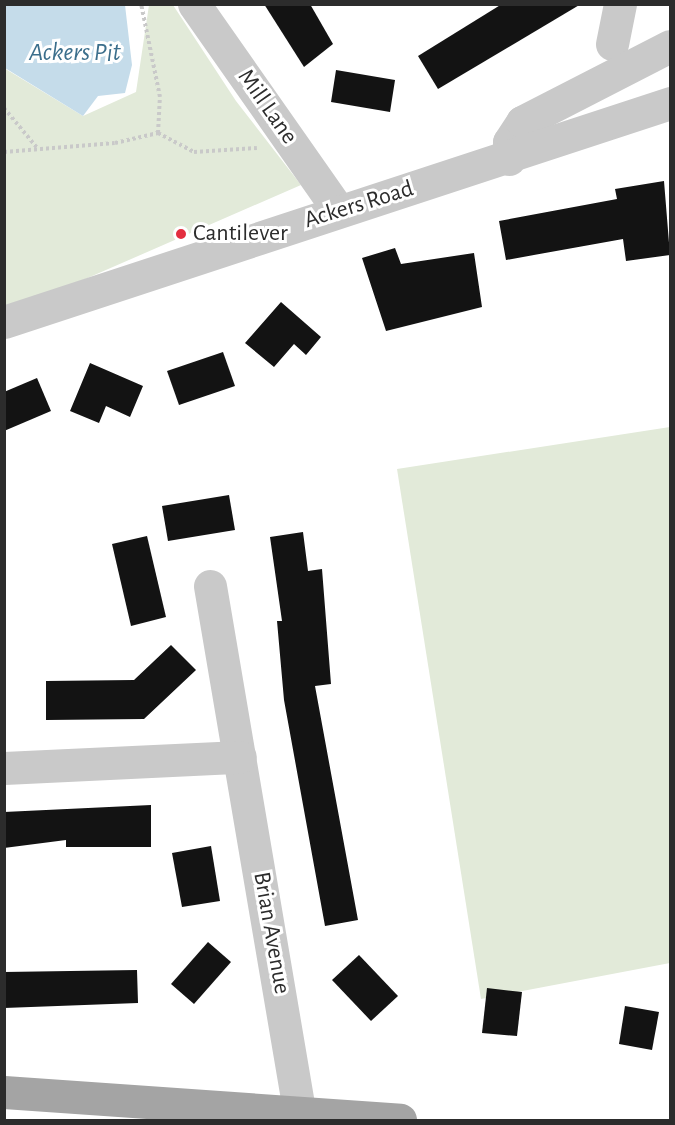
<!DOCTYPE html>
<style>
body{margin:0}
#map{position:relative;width:675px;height:1125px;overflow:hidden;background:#fff;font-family:"Alegreya Sans",sans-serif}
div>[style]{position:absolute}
.green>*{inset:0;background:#e2ead9}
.water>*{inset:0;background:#c5dcea}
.building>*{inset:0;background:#131313}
.path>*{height:4px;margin-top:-2px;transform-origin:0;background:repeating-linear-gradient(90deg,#c9c9c9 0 3px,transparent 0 6px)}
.minor>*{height:33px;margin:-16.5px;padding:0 16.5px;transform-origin:16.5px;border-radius:16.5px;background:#c9c9c9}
.major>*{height:33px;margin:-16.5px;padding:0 16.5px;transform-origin:16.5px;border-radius:16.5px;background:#a4a4a4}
.dots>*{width:16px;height:16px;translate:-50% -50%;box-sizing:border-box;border:3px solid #fff;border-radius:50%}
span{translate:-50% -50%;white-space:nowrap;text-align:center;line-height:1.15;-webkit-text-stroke:6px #fff;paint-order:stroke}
.street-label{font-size:24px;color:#2c2c2c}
.poi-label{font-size:24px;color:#2c2c2c}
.left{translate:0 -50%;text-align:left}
.water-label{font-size:26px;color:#3c6f8c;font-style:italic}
.frame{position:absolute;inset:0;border:6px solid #2c2c2c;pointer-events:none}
</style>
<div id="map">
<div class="green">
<i style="clip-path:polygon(149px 5px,173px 5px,236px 101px,301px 185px,5px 314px,4px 68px,83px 116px,136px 92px)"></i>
<i style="clip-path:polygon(670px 427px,670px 963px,481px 999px,397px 469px)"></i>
</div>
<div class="water">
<i style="clip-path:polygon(4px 5px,125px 5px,132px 65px,125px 93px,98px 96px,83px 116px,5px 68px)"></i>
</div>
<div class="building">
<i style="clip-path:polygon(264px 4px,310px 4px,333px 44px,304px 67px)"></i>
<i style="clip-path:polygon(502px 4px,581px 4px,438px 89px,418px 56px)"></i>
<i style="clip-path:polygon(336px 70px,395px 80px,390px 112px,331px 102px)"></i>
<i style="clip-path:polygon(664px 181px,670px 255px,626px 261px,623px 239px,506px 260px,499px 221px,617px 199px,615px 189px)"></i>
<i style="clip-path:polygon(395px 248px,401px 264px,474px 253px,482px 307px,386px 331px,362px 258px)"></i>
<i style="clip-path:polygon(281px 302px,321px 337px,306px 355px,294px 344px,274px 367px,245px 343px)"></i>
<i style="clip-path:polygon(223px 352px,235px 386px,179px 405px,167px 371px)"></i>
<i style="clip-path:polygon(90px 363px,143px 386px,130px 417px,106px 406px,99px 423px,70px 411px)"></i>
<i style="clip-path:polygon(37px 378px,51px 411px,4px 431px,4px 392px)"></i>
<i style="clip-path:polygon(229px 495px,235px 530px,168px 541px,162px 506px)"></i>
<i style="clip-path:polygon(303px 532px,308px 571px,322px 569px,331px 684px,315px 686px,358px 920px,325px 926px,284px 700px,277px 621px,282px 621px,270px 537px)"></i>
<i style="clip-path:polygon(147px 536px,166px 617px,131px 626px,112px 544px)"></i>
<i style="clip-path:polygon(171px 645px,196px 670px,144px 719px,46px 720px,46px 681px,134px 680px)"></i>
<i style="clip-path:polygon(151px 805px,151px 847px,66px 847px,66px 840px,4px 848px,4px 812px)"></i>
<i style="clip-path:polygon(211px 846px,220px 901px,182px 907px,172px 853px)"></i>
<i style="clip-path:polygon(208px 942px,231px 962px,194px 1004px,171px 984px)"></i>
<i style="clip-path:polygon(359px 955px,398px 996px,371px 1021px,332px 980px)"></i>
<i style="clip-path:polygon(137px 970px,138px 1003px,4px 1008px,4px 972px)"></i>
<i style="clip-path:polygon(487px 988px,522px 992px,517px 1036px,482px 1033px)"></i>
<i style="clip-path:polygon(625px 1006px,659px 1012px,652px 1050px,619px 1044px)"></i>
</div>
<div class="path">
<i style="left:4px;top:108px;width:53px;rotate:50.3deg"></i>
<i style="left:158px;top:133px;width:41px;rotate:27.8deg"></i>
<i style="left:194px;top:152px;width:63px;rotate:-3.6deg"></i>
<i style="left:4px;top:152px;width:111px;rotate:-4.6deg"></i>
<i style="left:115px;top:143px;width:44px;rotate:-13.1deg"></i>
<i style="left:158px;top:133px;width:36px;rotate:-87deg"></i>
<i style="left:160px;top:97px;width:95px;rotate:-101.5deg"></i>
</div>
<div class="minor">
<i style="left:194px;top:4px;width:253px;rotate:55deg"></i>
<i style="left:612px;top:44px;width:41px;rotate:-78.7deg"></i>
<i style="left:509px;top:159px;width:17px;rotate:-90deg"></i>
<i style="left:509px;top:142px;width:24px;rotate:-57deg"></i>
<i style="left:522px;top:122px;width:166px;rotate:-27.2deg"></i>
<i style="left:4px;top:322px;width:701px;rotate:-18.2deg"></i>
<i style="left:210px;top:586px;width:532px;rotate:80.36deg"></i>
<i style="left:4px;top:768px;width:236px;rotate:-2.7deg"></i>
</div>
<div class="major">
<i style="left:4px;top:1092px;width:397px;rotate:4deg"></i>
</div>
<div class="dots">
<i style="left:181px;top:234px;background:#e32e3f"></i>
</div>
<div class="street-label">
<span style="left:267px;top:107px;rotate:55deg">Mill Lane</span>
<span style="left:359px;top:205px;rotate:-17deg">Ackers Road</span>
<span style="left:271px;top:933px;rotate:80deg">Brian Avenue</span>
</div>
<div class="poi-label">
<span class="left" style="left:193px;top:234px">Cantilever</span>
</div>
<div class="water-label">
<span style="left:75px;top:53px">Ackers Pit</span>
</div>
<div class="frame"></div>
</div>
